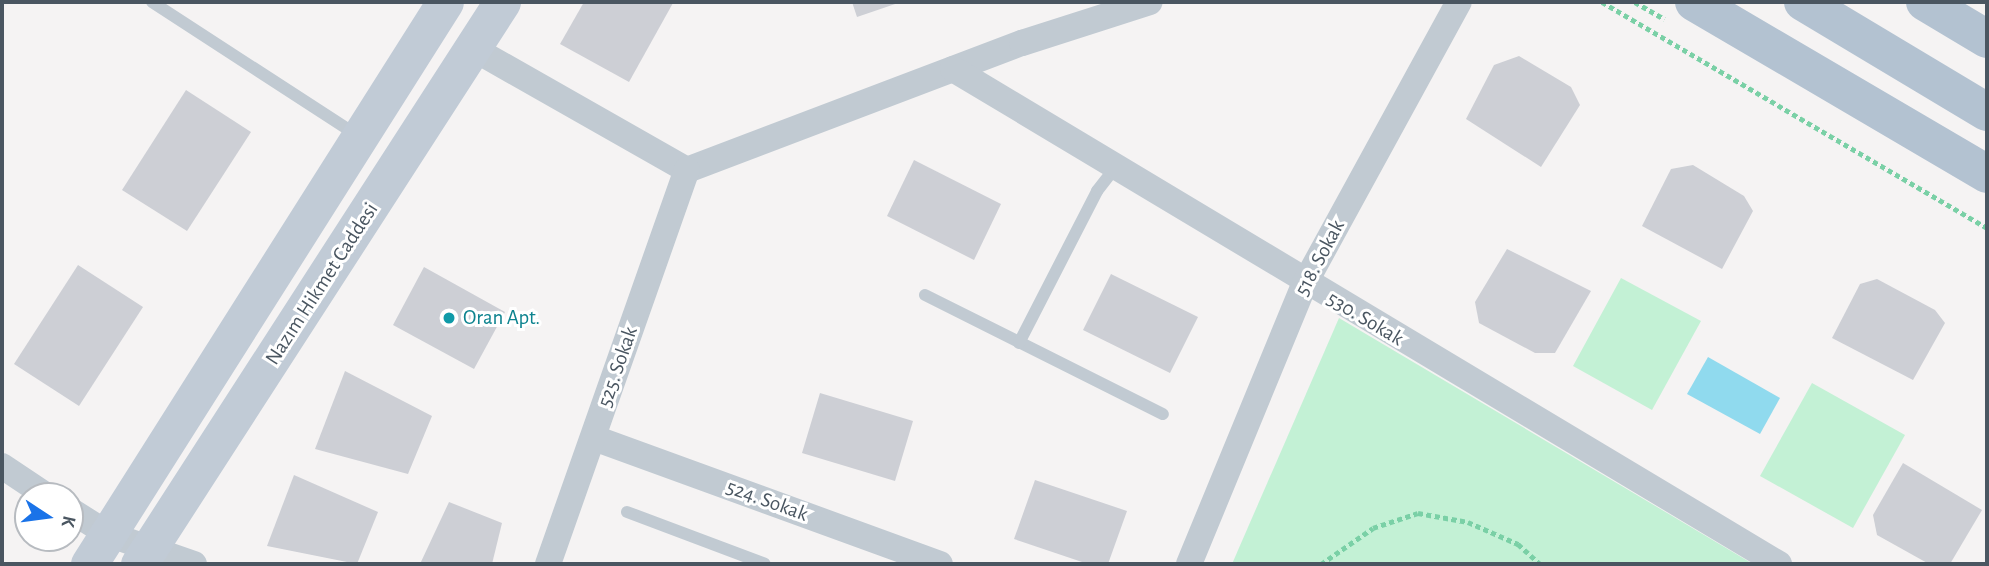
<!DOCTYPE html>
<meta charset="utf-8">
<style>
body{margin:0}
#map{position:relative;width:1989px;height:566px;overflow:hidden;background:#f5f3f3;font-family:"Alegreya Sans",sans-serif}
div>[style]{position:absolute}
.green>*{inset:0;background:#c3f1d5}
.water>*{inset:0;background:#90daee}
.building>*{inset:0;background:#cdcfd5}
.path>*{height:4.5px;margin-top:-2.25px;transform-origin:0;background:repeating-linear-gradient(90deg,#7ad0a6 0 5px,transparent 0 8.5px)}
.service>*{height:12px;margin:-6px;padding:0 6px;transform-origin:6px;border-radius:6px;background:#c1cad2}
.minor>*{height:26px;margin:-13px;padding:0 13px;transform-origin:13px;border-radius:13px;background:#c1cad2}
.secondary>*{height:37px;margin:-18.5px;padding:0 18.5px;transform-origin:18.5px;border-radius:18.5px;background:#c1cbd6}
.primary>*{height:38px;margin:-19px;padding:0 19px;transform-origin:19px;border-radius:19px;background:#b3c2d1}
.dots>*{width:19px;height:19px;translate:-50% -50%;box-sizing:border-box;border:4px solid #fff;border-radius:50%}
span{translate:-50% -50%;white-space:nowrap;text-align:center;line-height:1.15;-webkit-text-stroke:6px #fff;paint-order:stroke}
.street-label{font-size:21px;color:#4a5661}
.culture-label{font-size:21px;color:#0d838f}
.left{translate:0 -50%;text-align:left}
.frame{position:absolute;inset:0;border:4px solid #4a5661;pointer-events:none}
.north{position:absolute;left:14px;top:482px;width:70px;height:70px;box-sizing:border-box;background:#fff;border:2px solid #b7bbc0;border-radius:50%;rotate:103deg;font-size:19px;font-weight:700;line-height:28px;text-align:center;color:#4a5661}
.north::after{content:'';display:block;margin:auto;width:24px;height:32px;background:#1a73e8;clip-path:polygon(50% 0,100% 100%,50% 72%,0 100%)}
</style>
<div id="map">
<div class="green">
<i style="clip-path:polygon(1621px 278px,1701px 321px,1652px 410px,1573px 366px)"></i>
<i style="clip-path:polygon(1339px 318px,1753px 564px,1232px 564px)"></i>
<i style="clip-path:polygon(1812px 383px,1905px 435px,1853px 528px,1760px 476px)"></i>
</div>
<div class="water">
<i style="clip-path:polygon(1708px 357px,1780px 398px,1760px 434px,1687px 394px)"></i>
</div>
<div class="building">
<i style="clip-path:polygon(584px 2px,673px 3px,629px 82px,560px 44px)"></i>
<i style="clip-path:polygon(852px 2px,901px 2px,857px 17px)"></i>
<i style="clip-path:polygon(1519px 56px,1571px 87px,1580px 105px,1541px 167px,1466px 119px,1494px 65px)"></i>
<i style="clip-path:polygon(186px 90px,251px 132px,187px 231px,122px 190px)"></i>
<i style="clip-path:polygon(914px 160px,1001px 204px,974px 260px,887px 216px)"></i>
<i style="clip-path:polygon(1693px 165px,1744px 196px,1753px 211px,1722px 269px,1642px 226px,1671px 169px)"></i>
<i style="clip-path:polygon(1507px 249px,1591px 291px,1555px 353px,1535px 353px,1479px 323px,1475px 302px)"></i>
<i style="clip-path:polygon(78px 265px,143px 307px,79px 406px,14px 364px)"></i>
<i style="clip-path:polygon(424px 267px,505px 312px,474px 369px,393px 325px)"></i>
<i style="clip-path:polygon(1111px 274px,1198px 317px,1170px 373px,1083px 330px)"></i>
<i style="clip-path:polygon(1877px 279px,1935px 310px,1945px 323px,1913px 380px,1832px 338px,1860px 284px)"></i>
<i style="clip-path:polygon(345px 371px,432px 416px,408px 474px,315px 449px)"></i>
<i style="clip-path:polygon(820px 393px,913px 421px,895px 481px,802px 453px)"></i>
<i style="clip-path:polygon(1903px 463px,1982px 510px,1950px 564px,1929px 564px,1877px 535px,1873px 515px)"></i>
<i style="clip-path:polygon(294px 475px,378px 512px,357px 564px,267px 546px)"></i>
<i style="clip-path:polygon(1035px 480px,1127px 511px,1108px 564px,1088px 564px,1014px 539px)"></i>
<i style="clip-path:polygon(449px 502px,502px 523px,492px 564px,420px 564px)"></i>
</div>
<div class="path">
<i style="left:1602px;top:2px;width:446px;rotate:30.4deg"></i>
<i style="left:1635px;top:2px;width:34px;rotate:30deg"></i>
<i style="left:1321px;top:564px;width:63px;rotate:-34.7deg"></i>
<i style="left:1373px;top:528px;width:47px;rotate:-18.4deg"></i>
<i style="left:1418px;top:513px;width:51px;rotate:10.2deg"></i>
<i style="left:1468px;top:522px;width:55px;rotate:23.7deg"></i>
<i style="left:1518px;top:544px;width:30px;rotate:42deg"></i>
</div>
<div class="service">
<i style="left:152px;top:2px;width:244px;rotate:33deg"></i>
<i style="left:925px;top:295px;width:266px;rotate:26.6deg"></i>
<i style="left:1019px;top:343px;width:171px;rotate:-62.8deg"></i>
<i style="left:1097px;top:191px;width:29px;rotate:-52deg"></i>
<i style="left:627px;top:512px;width:147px;rotate:20.6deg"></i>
</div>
<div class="minor">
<i style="left:474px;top:49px;width:245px;rotate:29.6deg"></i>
<i style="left:687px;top:170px;width:358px;rotate:-20.8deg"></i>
<i style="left:1022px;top:43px;width:134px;rotate:-17.8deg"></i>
<i style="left:953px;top:69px;width:963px;rotate:30.93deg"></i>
<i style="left:594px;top:438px;width:368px;rotate:20deg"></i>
<i style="left:2px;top:466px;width:54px;rotate:33.7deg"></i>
<i style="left:70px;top:510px;width:45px;rotate:32.3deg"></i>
<i style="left:108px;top:534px;width:91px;rotate:19.2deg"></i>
<i style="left:548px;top:564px;width:418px;rotate:-70.6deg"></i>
<i style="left:1189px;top:564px;width:304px;rotate:-67.6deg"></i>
<i style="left:1305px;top:283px;width:320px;rotate:-61.3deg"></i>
</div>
<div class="secondary">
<i style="left:89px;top:564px;width:665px;rotate:-57.65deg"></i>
<i style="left:139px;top:564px;width:669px;rotate:-57.14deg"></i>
</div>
<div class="primary">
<i style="left:1694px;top:2px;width:340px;rotate:30.4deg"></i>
<i style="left:1803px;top:2px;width:214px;rotate:30.9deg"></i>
<i style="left:1925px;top:2px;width:72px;rotate:30.8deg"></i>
</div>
<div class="dots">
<i style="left:449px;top:318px;background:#0f9aa8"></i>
</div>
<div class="street-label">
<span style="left:1320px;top:258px;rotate:-62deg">518. Sokak</span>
<span style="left:322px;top:284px;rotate:-57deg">Nazım Hikmet Caddesi</span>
<span style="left:1365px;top:319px;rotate:31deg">530. Sokak</span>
<span style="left:618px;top:367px;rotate:-71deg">525. Sokak</span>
<span style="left:767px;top:501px;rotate:20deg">524. Sokak</span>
</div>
<div class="culture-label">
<span class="left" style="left:463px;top:318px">Oran Apt.</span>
</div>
<div class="frame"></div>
<div class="north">K</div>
</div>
